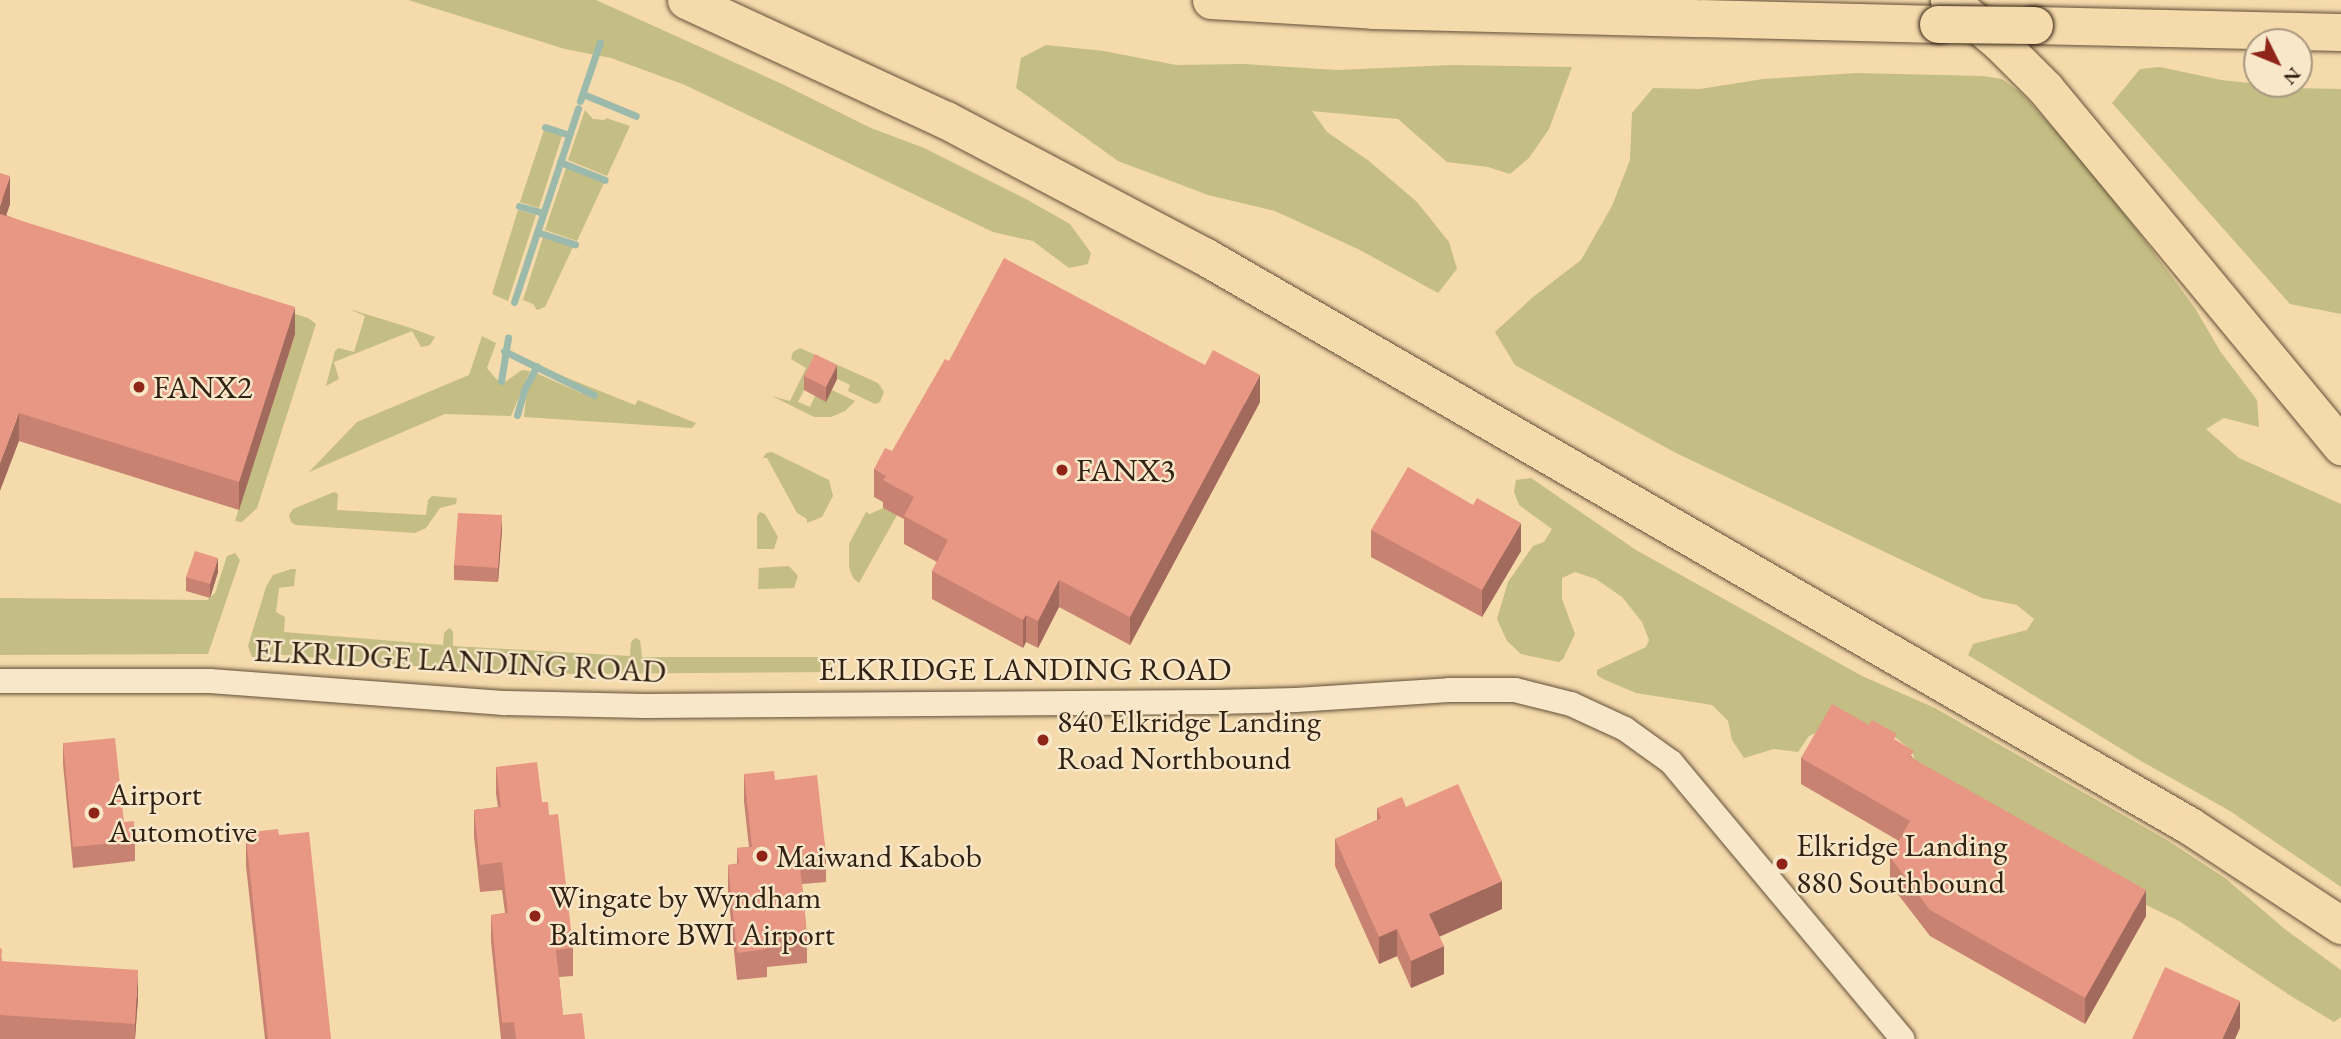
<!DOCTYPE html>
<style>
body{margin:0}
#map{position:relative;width:2341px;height:1039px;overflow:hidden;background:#f5daac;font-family:"EB Garamond",serif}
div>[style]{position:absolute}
.green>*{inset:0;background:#c4bd84}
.stream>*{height:7px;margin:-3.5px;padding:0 3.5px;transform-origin:3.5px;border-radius:3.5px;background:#9cbaab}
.roads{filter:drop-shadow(0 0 2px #635039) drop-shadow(0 0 2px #635039)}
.minor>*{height:24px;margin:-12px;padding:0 12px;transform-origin:12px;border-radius:12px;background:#f8e7c9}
.highway>*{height:37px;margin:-18.5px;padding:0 18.5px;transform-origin:18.5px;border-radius:18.5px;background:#f5daac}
.bridges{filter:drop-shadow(0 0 2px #322213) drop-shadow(0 0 2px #322213)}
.highway-bridge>*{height:37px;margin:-18.5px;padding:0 18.5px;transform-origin:18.5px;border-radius:18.5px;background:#f5daac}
.wall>*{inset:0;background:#c78271}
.shaded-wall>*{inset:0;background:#a26a5c}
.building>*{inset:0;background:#e79783}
.dots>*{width:19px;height:19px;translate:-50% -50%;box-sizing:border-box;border:4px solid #f8e7c9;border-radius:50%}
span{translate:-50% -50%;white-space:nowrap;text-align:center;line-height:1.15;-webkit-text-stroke:5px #f8e7c9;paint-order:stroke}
.poi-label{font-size:32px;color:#322213}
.left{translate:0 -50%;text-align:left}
.street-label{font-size:32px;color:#322213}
.north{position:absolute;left:2243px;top:28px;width:70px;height:70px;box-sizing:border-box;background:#f8e7c9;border:2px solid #a99880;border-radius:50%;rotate:133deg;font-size:19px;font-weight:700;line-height:28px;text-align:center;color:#322213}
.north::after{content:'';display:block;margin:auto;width:24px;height:32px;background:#8f2418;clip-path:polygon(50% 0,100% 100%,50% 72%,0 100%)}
</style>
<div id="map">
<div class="green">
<i style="clip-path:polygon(408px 0,596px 0,782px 84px,871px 128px,924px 148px,1026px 199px,1070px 224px,1091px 253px,1088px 264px,1069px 268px,1033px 241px,993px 232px,685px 85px,611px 58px,565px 49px)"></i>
<i style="clip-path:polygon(1046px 45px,1104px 51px,1176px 65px,1243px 64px,1337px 70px,1453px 65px,1572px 67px,1549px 129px,1529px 158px,1510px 174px,1488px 167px,1447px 162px,1398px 119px,1312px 111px,1327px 132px,1369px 161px,1417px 202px,1449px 242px,1457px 269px,1438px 293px,1360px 250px,1275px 211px,1208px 195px,1118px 161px,1016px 88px,1021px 58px)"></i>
<i style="clip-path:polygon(2160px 67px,2221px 80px,2294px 88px,2341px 89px,2341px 314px,2290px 304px,2112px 103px,2140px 69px)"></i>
<i style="clip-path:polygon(1857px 73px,1983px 76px,2002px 79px,2021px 93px,2070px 146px,2131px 222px,2195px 308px,2220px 351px,2257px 400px,2259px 427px,2224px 418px,2206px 429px,2239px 458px,2341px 504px,2341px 887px,2230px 811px,2141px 761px,1968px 655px,1973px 644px,2027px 630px,2034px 619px,2017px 605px,1982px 598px,1676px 453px,1515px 365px,1495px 332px,1533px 297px,1581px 260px,1612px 206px,1630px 160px,1632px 113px,1653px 88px,1700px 89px,1763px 79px)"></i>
<i style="clip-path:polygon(585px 110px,593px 119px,605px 120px,606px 118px,630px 126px,607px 176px,568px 160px)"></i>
<i style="clip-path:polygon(544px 130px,562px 136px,539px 208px,520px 202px)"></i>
<i style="clip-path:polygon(566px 168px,604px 183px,577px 241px,545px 230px)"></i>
<i style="clip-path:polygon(518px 210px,536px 215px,508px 301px,492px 294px)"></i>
<i style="clip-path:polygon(543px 237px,573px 247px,545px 307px,537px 310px,533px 304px,523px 300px)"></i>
<i style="clip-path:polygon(258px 302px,308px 318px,316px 324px,257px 508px,242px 522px,235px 521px,295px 334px,252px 320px)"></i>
<i style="clip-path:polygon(349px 309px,411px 328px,435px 337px,430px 345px,421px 347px,412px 331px,334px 362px,339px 379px,326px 386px,335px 351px,339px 348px,354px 352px,365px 316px)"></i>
<i style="clip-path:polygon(482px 336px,496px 343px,487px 368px,496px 379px,505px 382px,522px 370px,530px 371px,511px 416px,445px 414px,309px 472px,357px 422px,469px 375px)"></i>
<i style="clip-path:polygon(800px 348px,878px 383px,884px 392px,880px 402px,875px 404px,848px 391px,850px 385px,815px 368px,798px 402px,810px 407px,815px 396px,826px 401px,832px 390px,855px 401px,845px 411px,831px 417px,814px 417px,772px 396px,790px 401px,806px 368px,791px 359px,793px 352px)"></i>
<i style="clip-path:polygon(536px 373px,592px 398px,595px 392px,555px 373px,635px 405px,638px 400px,696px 423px,692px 428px,524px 417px,527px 390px)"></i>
<i style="clip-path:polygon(772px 452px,829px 480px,833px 496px,822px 517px,807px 523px,807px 519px,797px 513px,767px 458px,763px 458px,766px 453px)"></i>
<i style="clip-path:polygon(1531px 478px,1636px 550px,1862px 676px,1935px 708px,2167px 840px,2225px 878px,2286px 930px,2341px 970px,2341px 1017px,2334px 1022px,2291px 996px,2179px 921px,2128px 896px,1917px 765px,1911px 750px,1881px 726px,1834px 725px,1809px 736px,1798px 752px,1774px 749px,1744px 758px,1732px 740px,1728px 721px,1712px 705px,1636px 693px,1603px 679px,1597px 675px,1597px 670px,1646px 647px,1649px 640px,1642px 622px,1622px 597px,1596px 579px,1575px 572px,1562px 578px,1562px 599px,1575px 634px,1563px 659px,1559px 662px,1521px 654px,1507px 641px,1497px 619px,1508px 582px,1533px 546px,1544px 542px,1552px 529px,1519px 505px,1514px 492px,1516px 480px)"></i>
<i style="clip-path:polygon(334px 492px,338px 494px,337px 510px,426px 515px,428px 500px,432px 496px,457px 498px,456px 504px,440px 508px,426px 528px,415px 533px,296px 525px,291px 522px,289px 515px,293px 509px)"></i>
<i style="clip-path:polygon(883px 508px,897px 515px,859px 583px,853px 578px,849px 567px,849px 544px,866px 512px,870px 514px)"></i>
<i style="clip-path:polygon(760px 512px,765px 514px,778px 537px,774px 549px,757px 549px,757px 516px)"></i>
<i style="clip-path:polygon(235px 553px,240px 560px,208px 654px,0 655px,0 598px,207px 600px,215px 593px,227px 556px)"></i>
<i style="clip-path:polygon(789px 566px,798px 576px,794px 588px,758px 589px,759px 568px)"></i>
<i style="clip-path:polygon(291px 569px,296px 569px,294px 586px,279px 588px,276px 612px,285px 617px,284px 632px,443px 645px,444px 633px,449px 628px,453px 631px,453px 646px,630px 656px,631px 642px,635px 638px,640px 640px,642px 657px,836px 657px,835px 672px,558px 674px,449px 669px,272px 654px,271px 659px,252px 657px,248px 646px,266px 587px,273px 575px)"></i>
</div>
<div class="stream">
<i style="left:583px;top:94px;width:57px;rotate:22.5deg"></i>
<i style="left:580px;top:101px;width:62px;rotate:-71.3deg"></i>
<i style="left:545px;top:127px;width:25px;rotate:18deg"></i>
<i style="left:560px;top:162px;width:48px;rotate:21.8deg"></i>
<i style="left:519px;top:206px;width:25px;rotate:16deg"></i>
<i style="left:537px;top:232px;width:40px;rotate:18deg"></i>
<i style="left:514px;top:302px;width:204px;rotate:-71.7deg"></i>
<i style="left:504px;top:351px;width:100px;rotate:26.1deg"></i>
<i style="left:501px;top:381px;width:44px;rotate:-80.8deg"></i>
<i style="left:517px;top:415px;width:26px;rotate:-74deg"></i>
<i style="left:524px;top:390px;width:27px;rotate:-62deg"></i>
</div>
<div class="roads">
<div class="minor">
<i style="left:0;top:681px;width:210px"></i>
<i style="left:210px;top:681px;width:297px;rotate:4.3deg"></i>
<i style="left:506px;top:703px;width:139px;rotate:1.2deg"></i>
<i style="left:645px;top:706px;width:570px;rotate:-0.4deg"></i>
<i style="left:1215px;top:702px;width:81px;rotate:-1.4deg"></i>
<i style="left:1296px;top:700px;width:153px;rotate:-3.7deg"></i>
<i style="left:1449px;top:690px;width:66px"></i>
<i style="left:1515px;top:690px;width:58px;rotate:14deg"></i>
<i style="left:1571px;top:704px;width:60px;rotate:24.8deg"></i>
<i style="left:1625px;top:729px;width:57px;rotate:35.7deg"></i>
<i style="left:1671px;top:762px;width:361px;rotate:50.1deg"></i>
</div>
<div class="highway">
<i style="left:686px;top:0;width:286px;rotate:24.8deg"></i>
<i style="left:946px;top:120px;width:292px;rotate:27.8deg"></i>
<i style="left:1204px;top:256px;width:1139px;rotate:30.03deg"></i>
<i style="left:2190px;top:826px;width:181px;rotate:33.3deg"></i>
<i style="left:1211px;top:0;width:162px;rotate:3.5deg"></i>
<i style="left:1373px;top:10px;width:565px;rotate:1.42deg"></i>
<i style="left:1949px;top:0;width:67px;rotate:40.1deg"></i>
<i style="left:2000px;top:43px;width:64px;rotate:45deg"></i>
<i style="left:2045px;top:88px;width:465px;rotate:50.4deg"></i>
<i style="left:2034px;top:25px;width:307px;rotate:1.3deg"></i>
</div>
</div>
<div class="bridges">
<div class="highway-bridge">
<i style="left:1938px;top:24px;width:96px;rotate:0.6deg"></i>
</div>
</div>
<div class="wall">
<i style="clip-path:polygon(0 173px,10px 204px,6px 215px,295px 334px,239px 510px,19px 441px)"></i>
<i style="clip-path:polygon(804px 376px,837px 379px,826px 402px,804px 390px)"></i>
<i style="clip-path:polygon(1260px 402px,1130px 645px,1059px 607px,1038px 648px,1026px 642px,1023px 648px,932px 599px,932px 571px,937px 562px,904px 544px,904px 519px,883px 508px,883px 502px,874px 497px,874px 469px,892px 451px)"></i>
<i style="clip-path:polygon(502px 530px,498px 582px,454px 580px,454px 565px)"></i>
<i style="clip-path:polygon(1371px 530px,1521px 551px,1482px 617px,1371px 557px)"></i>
<i style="clip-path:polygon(218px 572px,210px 598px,186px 591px,186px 577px)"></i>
<i style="clip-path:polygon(1897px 741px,1914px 759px,2146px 916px,2085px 1024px,1930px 936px,1890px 884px,1890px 857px,1899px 841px,1801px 784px,1801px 758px)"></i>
<i style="clip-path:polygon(63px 743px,124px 822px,135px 841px,135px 861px,73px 868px,63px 764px)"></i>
<i style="clip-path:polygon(496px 767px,542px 802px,549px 815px,573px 948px,573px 976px,559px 977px,563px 1015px,585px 1039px,501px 1039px,491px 942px,491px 915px,505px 913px,502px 890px,480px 892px,474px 837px,474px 810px,498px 807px,496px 794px)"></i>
<i style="clip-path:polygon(744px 774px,775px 780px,826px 854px,826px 882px,802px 884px,807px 935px,807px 963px,767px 967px,767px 977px,737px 980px,728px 892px,728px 865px,737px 864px,737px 848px,749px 847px,744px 802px)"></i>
<i style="clip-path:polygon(1406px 807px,1502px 909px,1439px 937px,1444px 974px,1411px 988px,1397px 956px,1379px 964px,1335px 866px,1335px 839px,1377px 820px,1377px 808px)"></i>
<i style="clip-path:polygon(251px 832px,279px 835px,331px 1039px,265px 1039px,246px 866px,246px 838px,251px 838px)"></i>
<i style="clip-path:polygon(0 948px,2px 962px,138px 998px,135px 1039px,0 1039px)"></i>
</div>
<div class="shaded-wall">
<i style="clip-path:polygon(10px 176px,10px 204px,0 234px,0 206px)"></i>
<i style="clip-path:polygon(295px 307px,295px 334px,239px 510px,239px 482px)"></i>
<i style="clip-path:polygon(837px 365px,837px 379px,826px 402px,826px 387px)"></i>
<i style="clip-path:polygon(1260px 375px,1260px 402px,1130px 645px,1130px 617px)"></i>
<i style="clip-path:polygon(19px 413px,19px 441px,0 491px,0 463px)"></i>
<i style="clip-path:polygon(502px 515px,502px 530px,498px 582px,498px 568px)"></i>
<i style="clip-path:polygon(1521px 523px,1521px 551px,1482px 617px,1482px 590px)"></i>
<i style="clip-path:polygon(218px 558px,218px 572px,210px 598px,210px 584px)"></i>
<i style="clip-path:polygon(1059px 580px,1059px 607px,1038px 648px,1038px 621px)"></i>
<i style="clip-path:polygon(1026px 615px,1026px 642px,1023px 648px,1023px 620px)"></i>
<i style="clip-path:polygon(1502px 881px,1502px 909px,1429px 941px,1429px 914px)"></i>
<i style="clip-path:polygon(2146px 890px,2146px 916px,2085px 1024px,2085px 998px)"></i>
<i style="clip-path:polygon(1397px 929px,1397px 956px,1379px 964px,1379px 937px)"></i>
<i style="clip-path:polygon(1444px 946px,1444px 974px,1411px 988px,1411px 961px)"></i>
<i style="clip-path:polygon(138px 970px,138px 998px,135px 1039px,135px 1024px)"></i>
<i style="clip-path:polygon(2240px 1001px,2240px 1028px,2235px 1039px,2222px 1039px)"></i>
</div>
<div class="building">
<i style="clip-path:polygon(0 173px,10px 176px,0 206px)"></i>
<i style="clip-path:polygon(0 214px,295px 307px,239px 482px,19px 413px,0 463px)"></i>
<i style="clip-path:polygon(1004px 258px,1205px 365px,1213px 350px,1260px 375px,1130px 617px,1059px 580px,1038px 621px,1026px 615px,1023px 620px,932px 571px,948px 540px,904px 516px,914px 497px,883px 480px,886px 476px,874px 469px,885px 448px,892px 451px,945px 359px,949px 361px)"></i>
<i style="clip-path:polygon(815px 354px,837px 365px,826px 387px,804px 376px)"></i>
<i style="clip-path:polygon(1408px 467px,1473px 505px,1477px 498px,1521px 523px,1482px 590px,1371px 530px)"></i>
<i style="clip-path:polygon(458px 513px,502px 515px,498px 568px,454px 565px)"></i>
<i style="clip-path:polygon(195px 551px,218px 558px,210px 584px,186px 577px)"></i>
<i style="clip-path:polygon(1832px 704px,1869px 725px,1872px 720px,1897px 734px,1894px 739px,1914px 751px,1910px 757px,2146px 890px,2085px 998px,1930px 910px,1890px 857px,1910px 821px,1801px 758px)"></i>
<i style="clip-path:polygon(115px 738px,124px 822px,134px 821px,135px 841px,73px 847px,63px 743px)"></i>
<i style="clip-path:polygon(537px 762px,542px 802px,548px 802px,549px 815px,558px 814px,573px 948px,556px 950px,563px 1015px,582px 1013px,585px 1039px,516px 1039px,514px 1022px,502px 1023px,491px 915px,508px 913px,502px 862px,480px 865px,474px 810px,501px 807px,496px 767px)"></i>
<i style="clip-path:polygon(774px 771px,775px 780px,817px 775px,826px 854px,799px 857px,807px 935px,766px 940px,767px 949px,737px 953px,728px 865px,739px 863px,737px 848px,752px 847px,744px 774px)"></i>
<i style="clip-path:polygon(1458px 784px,1502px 881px,1429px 914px,1444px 946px,1411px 961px,1397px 929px,1379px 937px,1335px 839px,1381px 818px,1377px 808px,1402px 797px,1406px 807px)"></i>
<i style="clip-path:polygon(278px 829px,279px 835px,309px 832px,331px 1039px,268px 1039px,246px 838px,251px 838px,251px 832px)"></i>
<i style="clip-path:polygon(0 948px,2px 949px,1px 961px,138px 970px,135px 1024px,0 1015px)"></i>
<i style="clip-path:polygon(2165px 967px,2240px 1001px,2222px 1039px,2132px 1039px)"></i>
</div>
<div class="dots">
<i style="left:139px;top:387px;background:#8f2418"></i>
<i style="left:1062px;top:470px;background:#8f2418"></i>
<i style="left:1043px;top:740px;background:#8f2418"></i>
<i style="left:94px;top:813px;background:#8f2418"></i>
<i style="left:762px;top:856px;background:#8f2418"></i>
<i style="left:1782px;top:864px;background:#8f2418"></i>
<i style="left:535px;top:916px;background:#8f2418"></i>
</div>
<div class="poi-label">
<span class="left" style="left:153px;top:387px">FANX2</span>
<span class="left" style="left:1076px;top:470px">FANX3</span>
<span class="left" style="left:1057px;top:740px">840 Elkridge Landing<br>Road Northbound</span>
<span class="left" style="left:108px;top:813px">Airport<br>Automotive</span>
<span class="left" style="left:1796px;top:864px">Elkridge Landing<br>880 Southbound</span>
<span class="left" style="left:776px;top:856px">Maiwand Kabob</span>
<span class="left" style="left:549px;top:916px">Wingate by Wyndham<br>Baltimore BWI Airport</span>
</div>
<div class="street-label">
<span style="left:460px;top:661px;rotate:3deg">ELKRIDGE LANDING ROAD</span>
<span style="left:1025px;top:669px">ELKRIDGE LANDING ROAD</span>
</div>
<div class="north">N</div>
</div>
